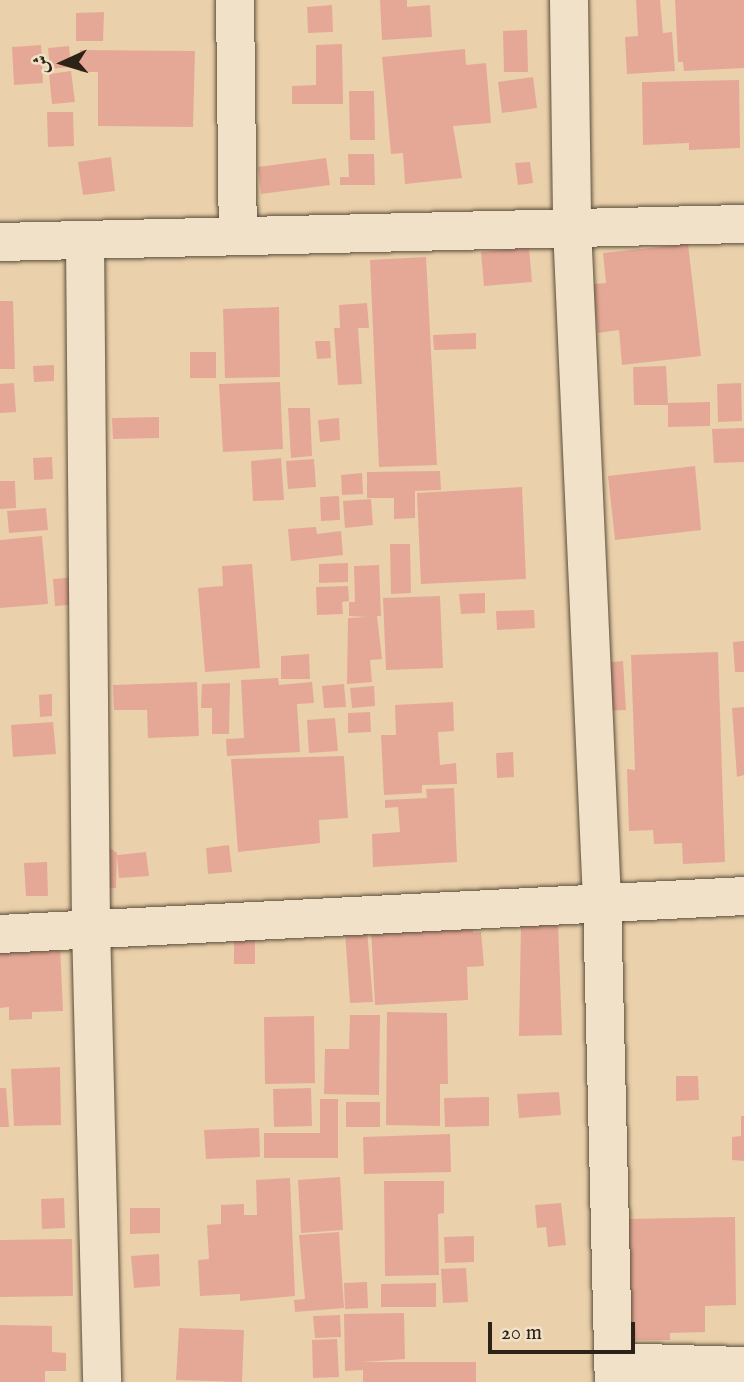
<!DOCTYPE html>
<meta charset="utf-8">
<style>
body{margin:0}
#map{position:relative;width:744px;height:1382px;overflow:hidden;background:#ead1ab;font-family:"IM FELL English",Amiri,serif}
div>[style]{position:absolute}
.building>*{inset:0;background:#e5a896}
.roads{filter:drop-shadow(0 0 2px #5c4e3a) drop-shadow(0 0 2px #5c4e3a)}
.minor>*{height:38px;margin:-19px;padding:0 19px;transform-origin:19px;border-radius:19px;background:#f1e1c8}
span{translate:-50% -50%;white-space:nowrap;text-align:center;line-height:1.15;-webkit-text-stroke:5px #f1e1c8;paint-order:stroke}
.north{position:absolute;left:28px;top:28px;width:70px;height:70px;-webkit-text-stroke:5px #f1e1c8;paint-order:stroke;rotate:266deg;font-size:19px;font-weight:700;line-height:28px;text-align:center;color:#2c2215}
.north::after{content:'';display:block;margin:auto;width:24px;height:32px;background:#2c2215;clip-path:polygon(50% 0,100% 100%,50% 72%,0 100%)}
.scale{position:absolute;left:488px;top:1322px;width:147px;height:32px;box-sizing:border-box;border:4px solid #2c2215;border-top:0;padding-left:9px;font-size:21px;line-height:24px;white-space:nowrap;color:#2c2215;-webkit-text-stroke:5px #f1e1c8;paint-order:stroke}
</style>
<div id="map">
<div class="building">
<i style="clip-path:polygon(380px 0,407px 0,407px 7px,430px 5px,432px 37px,382px 40px)"></i>
<i style="clip-path:polygon(636px 0,660px 0,663px 33px,672px 32px,675px 71px,627px 74px,625px 37px,638px 36px)"></i>
<i style="clip-path:polygon(675px 0,744px 0,744px 68px,684px 71px,683px 62px,678px 62px)"></i>
<i style="clip-path:polygon(332px 5px,333px 32px,308px 33px,307px 7px)"></i>
<i style="clip-path:polygon(104px 12px,103px 41px,76px 41px,76px 13px)"></i>
<i style="clip-path:polygon(527px 30px,528px 72px,504px 72px,503px 31px)"></i>
<i style="clip-path:polygon(342px 44px,343px 104px,292px 104px,292px 86px,316px 85px,316px 45px)"></i>
<i style="clip-path:polygon(41px 45px,43px 83px,14px 85px,12px 47px)"></i>
<i style="clip-path:polygon(69px 46px,71px 67px,50px 69px,48px 48px)"></i>
<i style="clip-path:polygon(465px 49px,466px 65px,486px 63px,491px 123px,453px 126px,462px 178px,405px 184px,403px 153px,391px 154px,382px 57px)"></i>
<i style="clip-path:polygon(80px 50px,195px 51px,193px 127px,98px 126px,98px 72px,80px 72px)"></i>
<i style="clip-path:polygon(71px 71px,75px 102px,52px 104px,49px 74px)"></i>
<i style="clip-path:polygon(533px 77px,537px 108px,502px 113px,498px 82px)"></i>
<i style="clip-path:polygon(739px 80px,740px 148px,689px 150px,689px 143px,643px 145px,642px 82px)"></i>
<i style="clip-path:polygon(349px 91px,374px 91px,375px 140px,350px 140px)"></i>
<i style="clip-path:polygon(47px 112px,73px 112px,74px 146px,48px 147px)"></i>
<i style="clip-path:polygon(348px 154px,374px 154px,375px 185px,340px 185px,340px 177px,349px 177px)"></i>
<i style="clip-path:polygon(111px 157px,115px 191px,83px 195px,78px 162px)"></i>
<i style="clip-path:polygon(326px 158px,330px 185px,261px 194px,258px 167px)"></i>
<i style="clip-path:polygon(530px 162px,533px 183px,518px 185px,515px 163px)"></i>
<i style="clip-path:polygon(688px 244px,701px 356px,622px 365px,619px 330px,598px 333px,593px 284px,606px 283px,603px 253px)"></i>
<i style="clip-path:polygon(529px 248px,532px 282px,484px 286px,481px 252px)"></i>
<i style="clip-path:polygon(426px 257px,437px 465px,379px 467px,370px 260px)"></i>
<i style="clip-path:polygon(0 301px,13px 301px,15px 369px,0 369px)"></i>
<i style="clip-path:polygon(367px 303px,369px 328px,358px 328px,362px 384px,338px 385px,334px 328px,340px 328px,339px 305px)"></i>
<i style="clip-path:polygon(279px 307px,280px 377px,225px 378px,223px 309px)"></i>
<i style="clip-path:polygon(476px 333px,476px 349px,434px 350px,433px 335px)"></i>
<i style="clip-path:polygon(315px 341px,330px 341px,331px 358px,317px 359px)"></i>
<i style="clip-path:polygon(190px 352px,216px 352px,216px 378px,190px 378px)"></i>
<i style="clip-path:polygon(54px 365px,54px 381px,34px 382px,33px 366px)"></i>
<i style="clip-path:polygon(666px 366px,668px 405px,634px 405px,633px 367px)"></i>
<i style="clip-path:polygon(280px 382px,283px 449px,223px 452px,219px 384px)"></i>
<i style="clip-path:polygon(14px 383px,16px 412px,0 413px,0 384px)"></i>
<i style="clip-path:polygon(741px 383px,742px 421px,718px 422px,717px 384px)"></i>
<i style="clip-path:polygon(710px 402px,710px 426px,668px 427px,668px 403px)"></i>
<i style="clip-path:polygon(288px 408px,310px 408px,312px 456px,291px 458px)"></i>
<i style="clip-path:polygon(159px 417px,159px 438px,113px 439px,112px 418px)"></i>
<i style="clip-path:polygon(339px 418px,340px 440px,320px 442px,318px 420px)"></i>
<i style="clip-path:polygon(744px 428px,744px 462px,714px 463px,712px 429px)"></i>
<i style="clip-path:polygon(52px 457px,53px 479px,34px 480px,33px 458px)"></i>
<i style="clip-path:polygon(281px 458px,284px 500px,253px 501px,251px 461px)"></i>
<i style="clip-path:polygon(314px 459px,316px 487px,288px 489px,286px 461px)"></i>
<i style="clip-path:polygon(695px 466px,701px 530px,615px 540px,608px 476px)"></i>
<i style="clip-path:polygon(440px 471px,441px 490px,415px 491px,415px 518px,394px 519px,394px 498px,367px 498px,367px 472px)"></i>
<i style="clip-path:polygon(362px 473px,363px 494px,342px 495px,341px 475px)"></i>
<i style="clip-path:polygon(0 481px,15px 481px,16px 508px,0 509px)"></i>
<i style="clip-path:polygon(522px 487px,526px 579px,421px 584px,417px 493px)"></i>
<i style="clip-path:polygon(339px 496px,340px 520px,321px 521px,320px 497px)"></i>
<i style="clip-path:polygon(371px 499px,373px 525px,345px 528px,343px 501px)"></i>
<i style="clip-path:polygon(46px 508px,48px 530px,9px 533px,7px 511px)"></i>
<i style="clip-path:polygon(316px 527px,317px 534px,341px 531px,343px 555px,291px 561px,288px 529px)"></i>
<i style="clip-path:polygon(42px 536px,48px 604px,0 608px,0 540px)"></i>
<i style="clip-path:polygon(390px 544px,410px 544px,411px 593px,391px 594px)"></i>
<i style="clip-path:polygon(348px 563px,348px 582px,319px 583px,319px 564px)"></i>
<i style="clip-path:polygon(252px 564px,260px 668px,205px 672px,198px 588px,223px 586px,222px 566px)"></i>
<i style="clip-path:polygon(379px 565px,381px 616px,377px 616px,382px 659px,370px 660px,372px 682px,347px 684px,348px 618px,367px 617px,349px 616px,349px 602px,355px 602px,354px 566px)"></i>
<i style="clip-path:polygon(79px 577px,81px 604px,55px 606px,53px 579px)"></i>
<i style="clip-path:polygon(348px 586px,349px 601px,342px 602px,343px 614px,317px 615px,316px 587px)"></i>
<i style="clip-path:polygon(485px 593px,485px 613px,461px 614px,459px 594px)"></i>
<i style="clip-path:polygon(440px 596px,443px 668px,386px 670px,383px 598px)"></i>
<i style="clip-path:polygon(534px 610px,535px 628px,497px 630px,496px 611px)"></i>
<i style="clip-path:polygon(744px 641px,744px 672px,735px 672px,733px 642px)"></i>
<i style="clip-path:polygon(718px 652px,725px 862px,683px 864px,682px 843px,654px 844px,653px 830px,629px 831px,627px 769px,635px 770px,631px 655px)"></i>
<i style="clip-path:polygon(309px 654px,310px 679px,281px 679px,281px 656px)"></i>
<i style="clip-path:polygon(623px 661px,626px 710px,605px 711px,602px 663px)"></i>
<i style="clip-path:polygon(278px 678px,279px 685px,312px 682px,314px 703px,297px 704px,300px 752px,227px 756px,226px 739px,244px 738px,241px 680px)"></i>
<i style="clip-path:polygon(197px 682px,199px 736px,148px 738px,147px 710px,114px 710px,113px 685px)"></i>
<i style="clip-path:polygon(230px 683px,229px 734px,212px 734px,212px 708px,201px 708px,202px 684px)"></i>
<i style="clip-path:polygon(344px 684px,346px 707px,324px 708px,322px 686px)"></i>
<i style="clip-path:polygon(374px 686px,375px 706px,352px 708px,350px 688px)"></i>
<i style="clip-path:polygon(52px 694px,52px 716px,40px 717px,39px 695px)"></i>
<i style="clip-path:polygon(453px 702px,454px 731px,438px 732px,440px 765px,456px 763px,457px 784px,422px 785px,422px 793px,384px 795px,381px 735px,396px 735px,395px 705px)"></i>
<i style="clip-path:polygon(744px 707px,744px 775px,737px 777px,732px 708px)"></i>
<i style="clip-path:polygon(370px 712px,371px 732px,348px 733px,348px 713px)"></i>
<i style="clip-path:polygon(335px 718px,338px 751px,309px 753px,307px 720px)"></i>
<i style="clip-path:polygon(53px 722px,56px 754px,13px 757px,11px 725px)"></i>
<i style="clip-path:polygon(513px 752px,514px 777px,497px 778px,496px 753px)"></i>
<i style="clip-path:polygon(344px 756px,348px 818px,319px 820px,320px 843px,238px 852px,231px 759px)"></i>
<i style="clip-path:polygon(454px 788px,457px 862px,373px 867px,372px 834px,400px 832px,398px 807px,385px 808px,385px 800px,427px 798px,426px 789px)"></i>
<i style="clip-path:polygon(229px 845px,232px 872px,208px 874px,206px 848px)"></i>
<i style="clip-path:polygon(107px 846px,117px 853px,116px 888px,102px 888px)"></i>
<i style="clip-path:polygon(146px 852px,149px 876px,119px 878px,117px 855px)"></i>
<i style="clip-path:polygon(47px 862px,48px 896px,26px 896px,24px 863px)"></i>
<i style="clip-path:polygon(558px 923px,562px 1035px,519px 1036px,521px 924px)"></i>
<i style="clip-path:polygon(474px 925px,473px 933px,481px 932px,484px 966px,467px 967px,468px 1000px,375px 1005px,371px 929px)"></i>
<i style="clip-path:polygon(367px 930px,373px 1002px,350px 1003px,345px 931px)"></i>
<i style="clip-path:polygon(234px 937px,255px 937px,255px 964px,234px 964px)"></i>
<i style="clip-path:polygon(60px 945px,63px 1011px,32px 1012px,32px 1019px,9px 1020px,9px 1007px,0 1008px,0 947px)"></i>
<i style="clip-path:polygon(387px 1012px,447px 1013px,448px 1084px,440px 1084px,440px 1126px,386px 1125px)"></i>
<i style="clip-path:polygon(350px 1015px,380px 1015px,379px 1095px,324px 1094px,325px 1049px,349px 1049px)"></i>
<i style="clip-path:polygon(314px 1016px,315px 1083px,265px 1084px,264px 1017px)"></i>
<i style="clip-path:polygon(60px 1067px,61px 1125px,14px 1126px,11px 1069px)"></i>
<i style="clip-path:polygon(676px 1076px,698px 1076px,699px 1100px,676px 1101px)"></i>
<i style="clip-path:polygon(0 1088px,6px 1088px,9px 1127px,0 1127px)"></i>
<i style="clip-path:polygon(311px 1088px,312px 1126px,274px 1127px,273px 1089px)"></i>
<i style="clip-path:polygon(559px 1092px,561px 1115px,519px 1118px,517px 1094px)"></i>
<i style="clip-path:polygon(489px 1097px,489px 1126px,445px 1127px,444px 1098px)"></i>
<i style="clip-path:polygon(320px 1099px,338px 1099px,338px 1158px,264px 1158px,264px 1133px,320px 1133px)"></i>
<i style="clip-path:polygon(346px 1102px,380px 1102px,380px 1127px,346px 1127px)"></i>
<i style="clip-path:polygon(741px 1116px,744px 1116px,744px 1161px,732px 1160px,732px 1137px,741px 1136px)"></i>
<i style="clip-path:polygon(259px 1128px,260px 1157px,206px 1159px,204px 1130px)"></i>
<i style="clip-path:polygon(450px 1134px,451px 1172px,364px 1174px,363px 1137px)"></i>
<i style="clip-path:polygon(340px 1177px,343px 1230px,301px 1233px,298px 1180px)"></i>
<i style="clip-path:polygon(290px 1178px,295px 1296px,240px 1301px,240px 1294px,200px 1296px,198px 1260px,209px 1259px,207px 1225px,221px 1224px,221px 1205px,244px 1204px,244px 1215px,257px 1215px,256px 1180px)"></i>
<i style="clip-path:polygon(384px 1181px,444px 1181px,444px 1213px,438px 1214px,439px 1275px,385px 1276px)"></i>
<i style="clip-path:polygon(64px 1198px,65px 1228px,42px 1229px,41px 1199px)"></i>
<i style="clip-path:polygon(561px 1203px,566px 1245px,548px 1247px,546px 1227px,537px 1228px,535px 1205px)"></i>
<i style="clip-path:polygon(130px 1208px,160px 1208px,160px 1233px,130px 1234px)"></i>
<i style="clip-path:polygon(735px 1217px,736px 1305px,705px 1306px,705px 1332px,670px 1333px,670px 1340px,628px 1340px,625px 1219px)"></i>
<i style="clip-path:polygon(339px 1232px,344px 1308px,295px 1312px,294px 1300px,305px 1299px,299px 1235px)"></i>
<i style="clip-path:polygon(474px 1236px,474px 1262px,445px 1263px,444px 1237px)"></i>
<i style="clip-path:polygon(72px 1239px,73px 1296px,0 1297px,0 1240px)"></i>
<i style="clip-path:polygon(159px 1254px,160px 1286px,134px 1288px,131px 1256px)"></i>
<i style="clip-path:polygon(466px 1268px,468px 1302px,443px 1303px,441px 1269px)"></i>
<i style="clip-path:polygon(367px 1282px,368px 1308px,345px 1309px,344px 1283px)"></i>
<i style="clip-path:polygon(436px 1283px,436px 1307px,381px 1307px,381px 1284px)"></i>
<i style="clip-path:polygon(404px 1313px,405px 1359px,362px 1362px,476px 1362px,476px 1382px,363px 1382px,363px 1370px,345px 1371px,344px 1314px)"></i>
<i style="clip-path:polygon(340px 1315px,341px 1337px,315px 1338px,313px 1316px)"></i>
<i style="clip-path:polygon(0 1325px,52px 1326px,52px 1352px,66px 1353px,66px 1371px,45px 1371px,45px 1382px,0 1382px)"></i>
<i style="clip-path:polygon(179px 1328px,244px 1330px,242px 1382px,176px 1380px)"></i>
<i style="clip-path:polygon(337px 1339px,339px 1377px,313px 1378px,312px 1340px)"></i>
</div>
<div class="roads">
<div class="minor">
<i style="left:235px;top:0;width:234px;rotate:89.3deg"></i>
<i style="left:569px;top:0;width:227px;rotate:89.2deg"></i>
<i style="left:572px;top:227px;width:674px;rotate:87.45deg"></i>
<i style="left:602px;top:900px;width:482px;rotate:88.6deg"></i>
<i style="left:85px;top:241px;width:684px;rotate:89.5deg"></i>
<i style="left:91px;top:925px;width:457px;rotate:88.6deg"></i>
<i style="left:0;top:242px;width:744px;rotate:-1.39deg"></i>
<i style="left:0;top:934px;width:745px;rotate:-2.92deg"></i>
<i style="left:614px;top:1362px;width:130px;rotate:1.8deg"></i>
</div>
</div>
<div class="north">ش</div>
<div class="scale">20 m</div>
</div>
